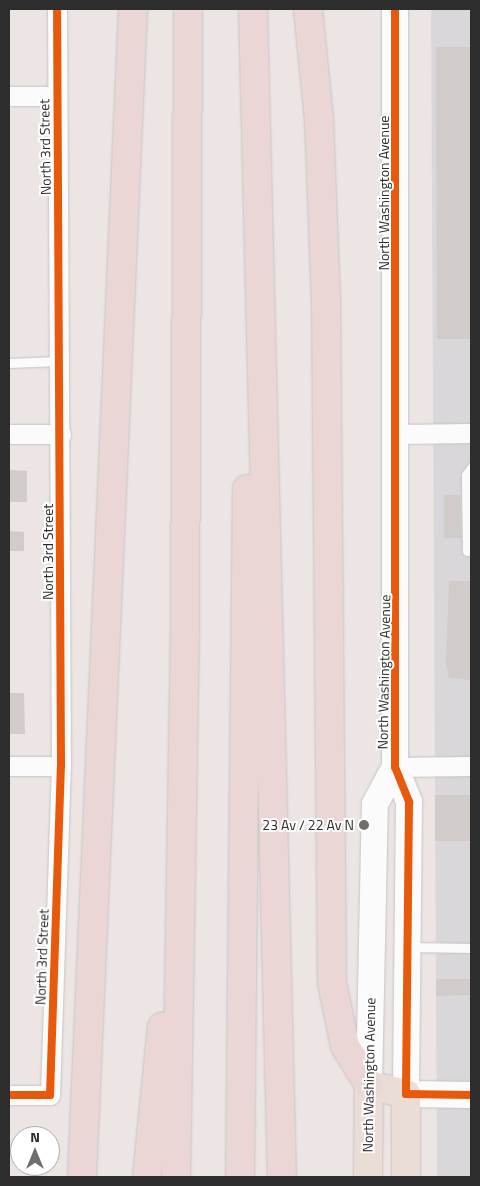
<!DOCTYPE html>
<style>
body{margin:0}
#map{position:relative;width:480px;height:1186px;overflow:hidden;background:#ece5e4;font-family:"Titillium Web",sans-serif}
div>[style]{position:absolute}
.industrial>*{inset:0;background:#dad7db}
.building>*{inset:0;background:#d1ccca}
.roads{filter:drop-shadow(0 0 1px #c6c4c5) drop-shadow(0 0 1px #c6c4c5)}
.lane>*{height:9px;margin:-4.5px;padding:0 4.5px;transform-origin:4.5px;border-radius:4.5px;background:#fcfbfb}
.street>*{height:19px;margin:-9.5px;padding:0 9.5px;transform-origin:9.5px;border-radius:9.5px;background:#fcfbfb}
.secondary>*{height:26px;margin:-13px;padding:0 13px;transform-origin:13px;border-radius:13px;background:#fcfbfb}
.primary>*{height:28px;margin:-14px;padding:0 14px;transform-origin:14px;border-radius:14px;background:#e9ddd5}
.highway>*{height:28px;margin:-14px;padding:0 14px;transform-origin:14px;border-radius:14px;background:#ead7d5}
.cycleway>*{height:8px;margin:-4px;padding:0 4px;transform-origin:4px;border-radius:4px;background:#e8590c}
.dots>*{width:14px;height:14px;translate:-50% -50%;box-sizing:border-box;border:2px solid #fff;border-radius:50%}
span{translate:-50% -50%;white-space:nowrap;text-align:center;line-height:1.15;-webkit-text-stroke:4px #fff;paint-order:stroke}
.street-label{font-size:14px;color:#2d2d2d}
.poi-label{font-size:14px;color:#2d2d2d}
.right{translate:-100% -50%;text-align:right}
.frame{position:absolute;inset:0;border:10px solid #2d2d2d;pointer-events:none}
.north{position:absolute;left:10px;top:1126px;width:50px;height:50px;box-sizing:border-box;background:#fff;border:1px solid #ababab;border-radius:50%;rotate:0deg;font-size:14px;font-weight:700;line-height:20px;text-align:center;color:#2d2d2d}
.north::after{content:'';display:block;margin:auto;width:18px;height:22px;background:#706d6d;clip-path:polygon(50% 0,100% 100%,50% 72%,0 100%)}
</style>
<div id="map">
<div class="industrial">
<i style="clip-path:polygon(431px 9px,471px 9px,471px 1177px,437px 1177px)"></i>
</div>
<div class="building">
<i style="clip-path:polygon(436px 47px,471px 47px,471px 339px,437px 339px)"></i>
<i style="clip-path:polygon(9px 470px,27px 471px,27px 502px,9px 502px)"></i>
<i style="clip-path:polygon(444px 495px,460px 495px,461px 538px,444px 538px)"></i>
<i style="clip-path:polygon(9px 531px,24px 532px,24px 551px,9px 551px)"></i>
<i style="clip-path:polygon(449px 581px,471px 581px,470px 680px,449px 678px,446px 663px)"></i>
<i style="clip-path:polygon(9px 693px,24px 693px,25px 734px,9px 734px)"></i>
<i style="clip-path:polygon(435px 795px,471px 795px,471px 841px,435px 841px)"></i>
<i style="clip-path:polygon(436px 979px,471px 979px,471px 995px,436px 996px)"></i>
</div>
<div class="roads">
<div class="lane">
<i style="left:9px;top:363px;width:51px;rotate:-2.2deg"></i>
<i style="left:467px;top:551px;width:76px;rotate:-90.8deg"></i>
<i style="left:466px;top:475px;width:9px;rotate:-54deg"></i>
<i style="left:410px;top:947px;width:61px;rotate:0.9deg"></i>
</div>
<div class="street">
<i style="left:9px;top:96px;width:48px"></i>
<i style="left:9px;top:434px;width:52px"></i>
<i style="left:398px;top:434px;width:73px;rotate:-0.8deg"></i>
<i style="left:9px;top:766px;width:52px"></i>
<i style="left:395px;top:767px;width:76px;rotate:-0.8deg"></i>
<i style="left:9px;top:1095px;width:41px"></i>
<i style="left:50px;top:1095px;width:329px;rotate:-88.1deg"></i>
<i style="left:61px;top:766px;width:757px;rotate:-90.3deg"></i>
</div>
<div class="secondary">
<i style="left:395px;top:9px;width:758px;rotate:90deg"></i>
<i style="left:395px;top:767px;width:38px;rotate:68deg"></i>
<i style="left:409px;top:802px;width:292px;rotate:90.6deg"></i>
<i style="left:406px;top:1094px;width:65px;rotate:0.9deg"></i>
<i style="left:369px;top:1085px;width:281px;rotate:-88.8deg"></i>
<i style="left:375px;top:804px;width:42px;rotate:-61.6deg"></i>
</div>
<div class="primary">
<i style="left:368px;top:1177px;width:92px;rotate:-89.4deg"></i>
<i style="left:369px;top:1085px;width:38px;rotate:14deg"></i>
<i style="left:406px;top:1094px;width:83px;rotate:90deg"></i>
</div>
<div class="highway">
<i style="left:253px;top:9px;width:1168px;rotate:88.58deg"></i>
<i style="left:308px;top:9px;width:112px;rotate:84.3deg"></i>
<i style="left:319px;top:120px;width:179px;rotate:87.8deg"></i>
<i style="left:326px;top:299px;width:684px;rotate:89.5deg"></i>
<i style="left:332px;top:983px;width:64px;rotate:78.3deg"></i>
<i style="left:345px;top:1046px;width:46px;rotate:58.4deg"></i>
<i style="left:82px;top:1177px;width:1169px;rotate:-87.5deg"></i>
<i style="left:147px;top:1177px;width:151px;rotate:-84.3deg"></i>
<i style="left:176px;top:1177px;width:549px;rotate:-89.06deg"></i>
<i style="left:185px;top:628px;width:619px;rotate:-89.72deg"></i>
<i style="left:240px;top:1177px;width:688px;rotate:-89.42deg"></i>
</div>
</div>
<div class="cycleway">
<i style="left:395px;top:9px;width:758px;rotate:90deg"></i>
<i style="left:395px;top:767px;width:38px;rotate:68deg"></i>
<i style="left:409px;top:802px;width:292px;rotate:90.6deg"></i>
<i style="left:406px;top:1094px;width:65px;rotate:0.9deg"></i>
<i style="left:9px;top:1095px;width:41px"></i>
<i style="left:50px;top:1095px;width:329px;rotate:-88.1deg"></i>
<i style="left:61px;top:766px;width:757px;rotate:-90.3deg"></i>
</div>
<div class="dots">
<i style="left:364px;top:825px;background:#706d6d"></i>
</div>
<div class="street-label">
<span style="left:45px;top:147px;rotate:-91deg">North 3rd Street</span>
<span style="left:384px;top:193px;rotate:-90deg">North Washington Avenue</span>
<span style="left:48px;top:552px;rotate:-90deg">North 3rd Street</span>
<span style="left:384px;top:672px;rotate:-89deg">North Washington Avenue</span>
<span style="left:42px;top:957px;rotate:-88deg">North 3rd Street</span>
<span style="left:369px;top:1075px;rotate:-89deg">North Washington Avenue</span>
</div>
<div class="poi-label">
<span class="right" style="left:354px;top:825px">23 Av / 22 Av N</span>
</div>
<div class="frame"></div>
<div class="north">N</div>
</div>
